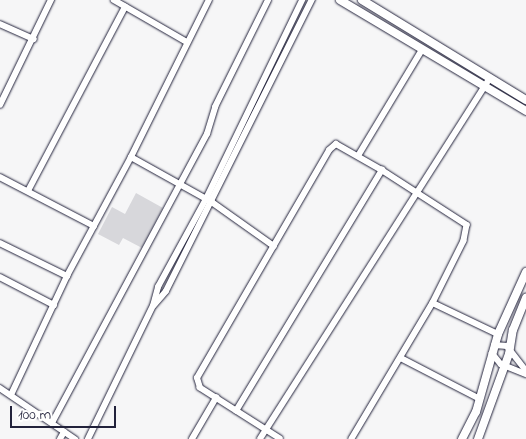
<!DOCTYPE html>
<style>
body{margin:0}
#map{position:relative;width:526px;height:439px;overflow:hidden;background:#f6f6f7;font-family:"Indie Flower",sans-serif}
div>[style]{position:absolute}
.green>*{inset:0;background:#d7d7db}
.roads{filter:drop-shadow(0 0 1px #22223b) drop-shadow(0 0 1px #22223b)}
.street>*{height:5.5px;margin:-2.75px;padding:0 2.75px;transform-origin:2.75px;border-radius:2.75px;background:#fff}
.secondary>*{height:8px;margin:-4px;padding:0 4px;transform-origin:4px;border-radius:4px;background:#fff}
span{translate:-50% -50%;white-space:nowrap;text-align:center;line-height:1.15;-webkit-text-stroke:4px #fff;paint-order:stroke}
.scale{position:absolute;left:10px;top:406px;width:106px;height:22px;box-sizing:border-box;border:2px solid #22223b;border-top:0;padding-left:6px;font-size:15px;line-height:18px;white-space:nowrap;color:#22223b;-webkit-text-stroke:4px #fff;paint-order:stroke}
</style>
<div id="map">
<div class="green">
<i style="clip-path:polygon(136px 193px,163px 208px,142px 248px,123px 238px,119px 245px,98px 234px,112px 207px,125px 214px)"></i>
</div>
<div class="roads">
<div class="street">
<i style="left:114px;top:0;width:84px;rotate:29.9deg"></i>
<i style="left:0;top:24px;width:37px;rotate:24deg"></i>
<i style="left:0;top:105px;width:117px;rotate:-64.1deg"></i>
<i style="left:358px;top:156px;width:124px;rotate:-58.9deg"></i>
<i style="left:131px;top:157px;width:93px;rotate:29.1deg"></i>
<i style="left:212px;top:202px;width:76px;rotate:35.4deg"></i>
<i style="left:0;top:177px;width:106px;rotate:27.5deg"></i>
<i style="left:28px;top:191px;width:208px;rotate:-62.2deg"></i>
<i style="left:0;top:243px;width:75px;rotate:26.2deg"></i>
<i style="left:0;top:277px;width:61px;rotate:27.4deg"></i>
<i style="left:433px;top:303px;width:72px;rotate:25.5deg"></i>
<i style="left:154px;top:305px;width:18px;rotate:-49deg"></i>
<i style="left:166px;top:291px;width:326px;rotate:-63.4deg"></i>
<i style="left:494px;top:345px;width:13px;rotate:4deg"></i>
<i style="left:507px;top:346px;width:31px;rotate:52deg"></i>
<i style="left:492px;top:353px;width:14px;rotate:51deg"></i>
<i style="left:501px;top:364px;width:27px;rotate:22deg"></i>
<i style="left:401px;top:358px;width:89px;rotate:27.4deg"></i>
<i style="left:0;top:388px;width:91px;rotate:34.2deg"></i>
<i style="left:11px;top:395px;width:132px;rotate:-64.8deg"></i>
<i style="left:67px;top:276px;width:135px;rotate:-61.7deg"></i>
<i style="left:131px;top:157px;width:175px;rotate:-63.6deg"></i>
<i style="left:236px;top:411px;width:282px;rotate:-58.8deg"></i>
<i style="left:52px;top:423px;width:328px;rotate:-61.8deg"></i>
<i style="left:207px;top:134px;width:28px;rotate:-73deg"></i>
<i style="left:215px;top:107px;width:119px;rotate:-63.6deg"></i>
<i style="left:60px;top:439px;width:8px;rotate:-60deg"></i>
<i style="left:88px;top:439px;width:148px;rotate:-64deg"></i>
<i style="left:153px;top:306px;width:20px;rotate:-75deg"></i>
<i style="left:158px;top:287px;width:100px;rotate:-61.4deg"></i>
<i style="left:206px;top:199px;width:221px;rotate:-64.2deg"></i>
<i style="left:192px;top:439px;width:48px;rotate:-59.7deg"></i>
<i style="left:260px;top:439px;width:428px;rotate:-57.5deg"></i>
<i style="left:280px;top:439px;width:95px;rotate:-147.5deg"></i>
<i style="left:200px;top:388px;width:10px;rotate:-107deg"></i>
<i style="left:197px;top:378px;width:263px;rotate:-59.9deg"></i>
<i style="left:329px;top:150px;width:9px;rotate:-41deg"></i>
<i style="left:336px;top:144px;width:53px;rotate:29.5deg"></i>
<i style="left:382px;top:170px;width:101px;rotate:32.9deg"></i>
<i style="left:467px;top:225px;width:16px;rotate:101deg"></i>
<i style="left:464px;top:241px;width:69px;rotate:116.6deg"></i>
<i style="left:433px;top:303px;width:158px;rotate:120.8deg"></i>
</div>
<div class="secondary">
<i style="left:340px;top:0;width:217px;rotate:30.8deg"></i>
<i style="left:362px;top:0;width:192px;rotate:31.4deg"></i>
<i style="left:462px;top:439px;width:30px;rotate:-63deg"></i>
<i style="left:476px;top:412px;width:81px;rotate:-74.2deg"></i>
<i style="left:498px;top:334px;width:68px;rotate:-65.7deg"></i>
<i style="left:478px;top:439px;width:90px;rotate:-70deg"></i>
<i style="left:509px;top:354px;width:24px;rotate:-81deg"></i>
<i style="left:513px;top:330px;width:35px;rotate:-68deg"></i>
</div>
</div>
<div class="scale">100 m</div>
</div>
